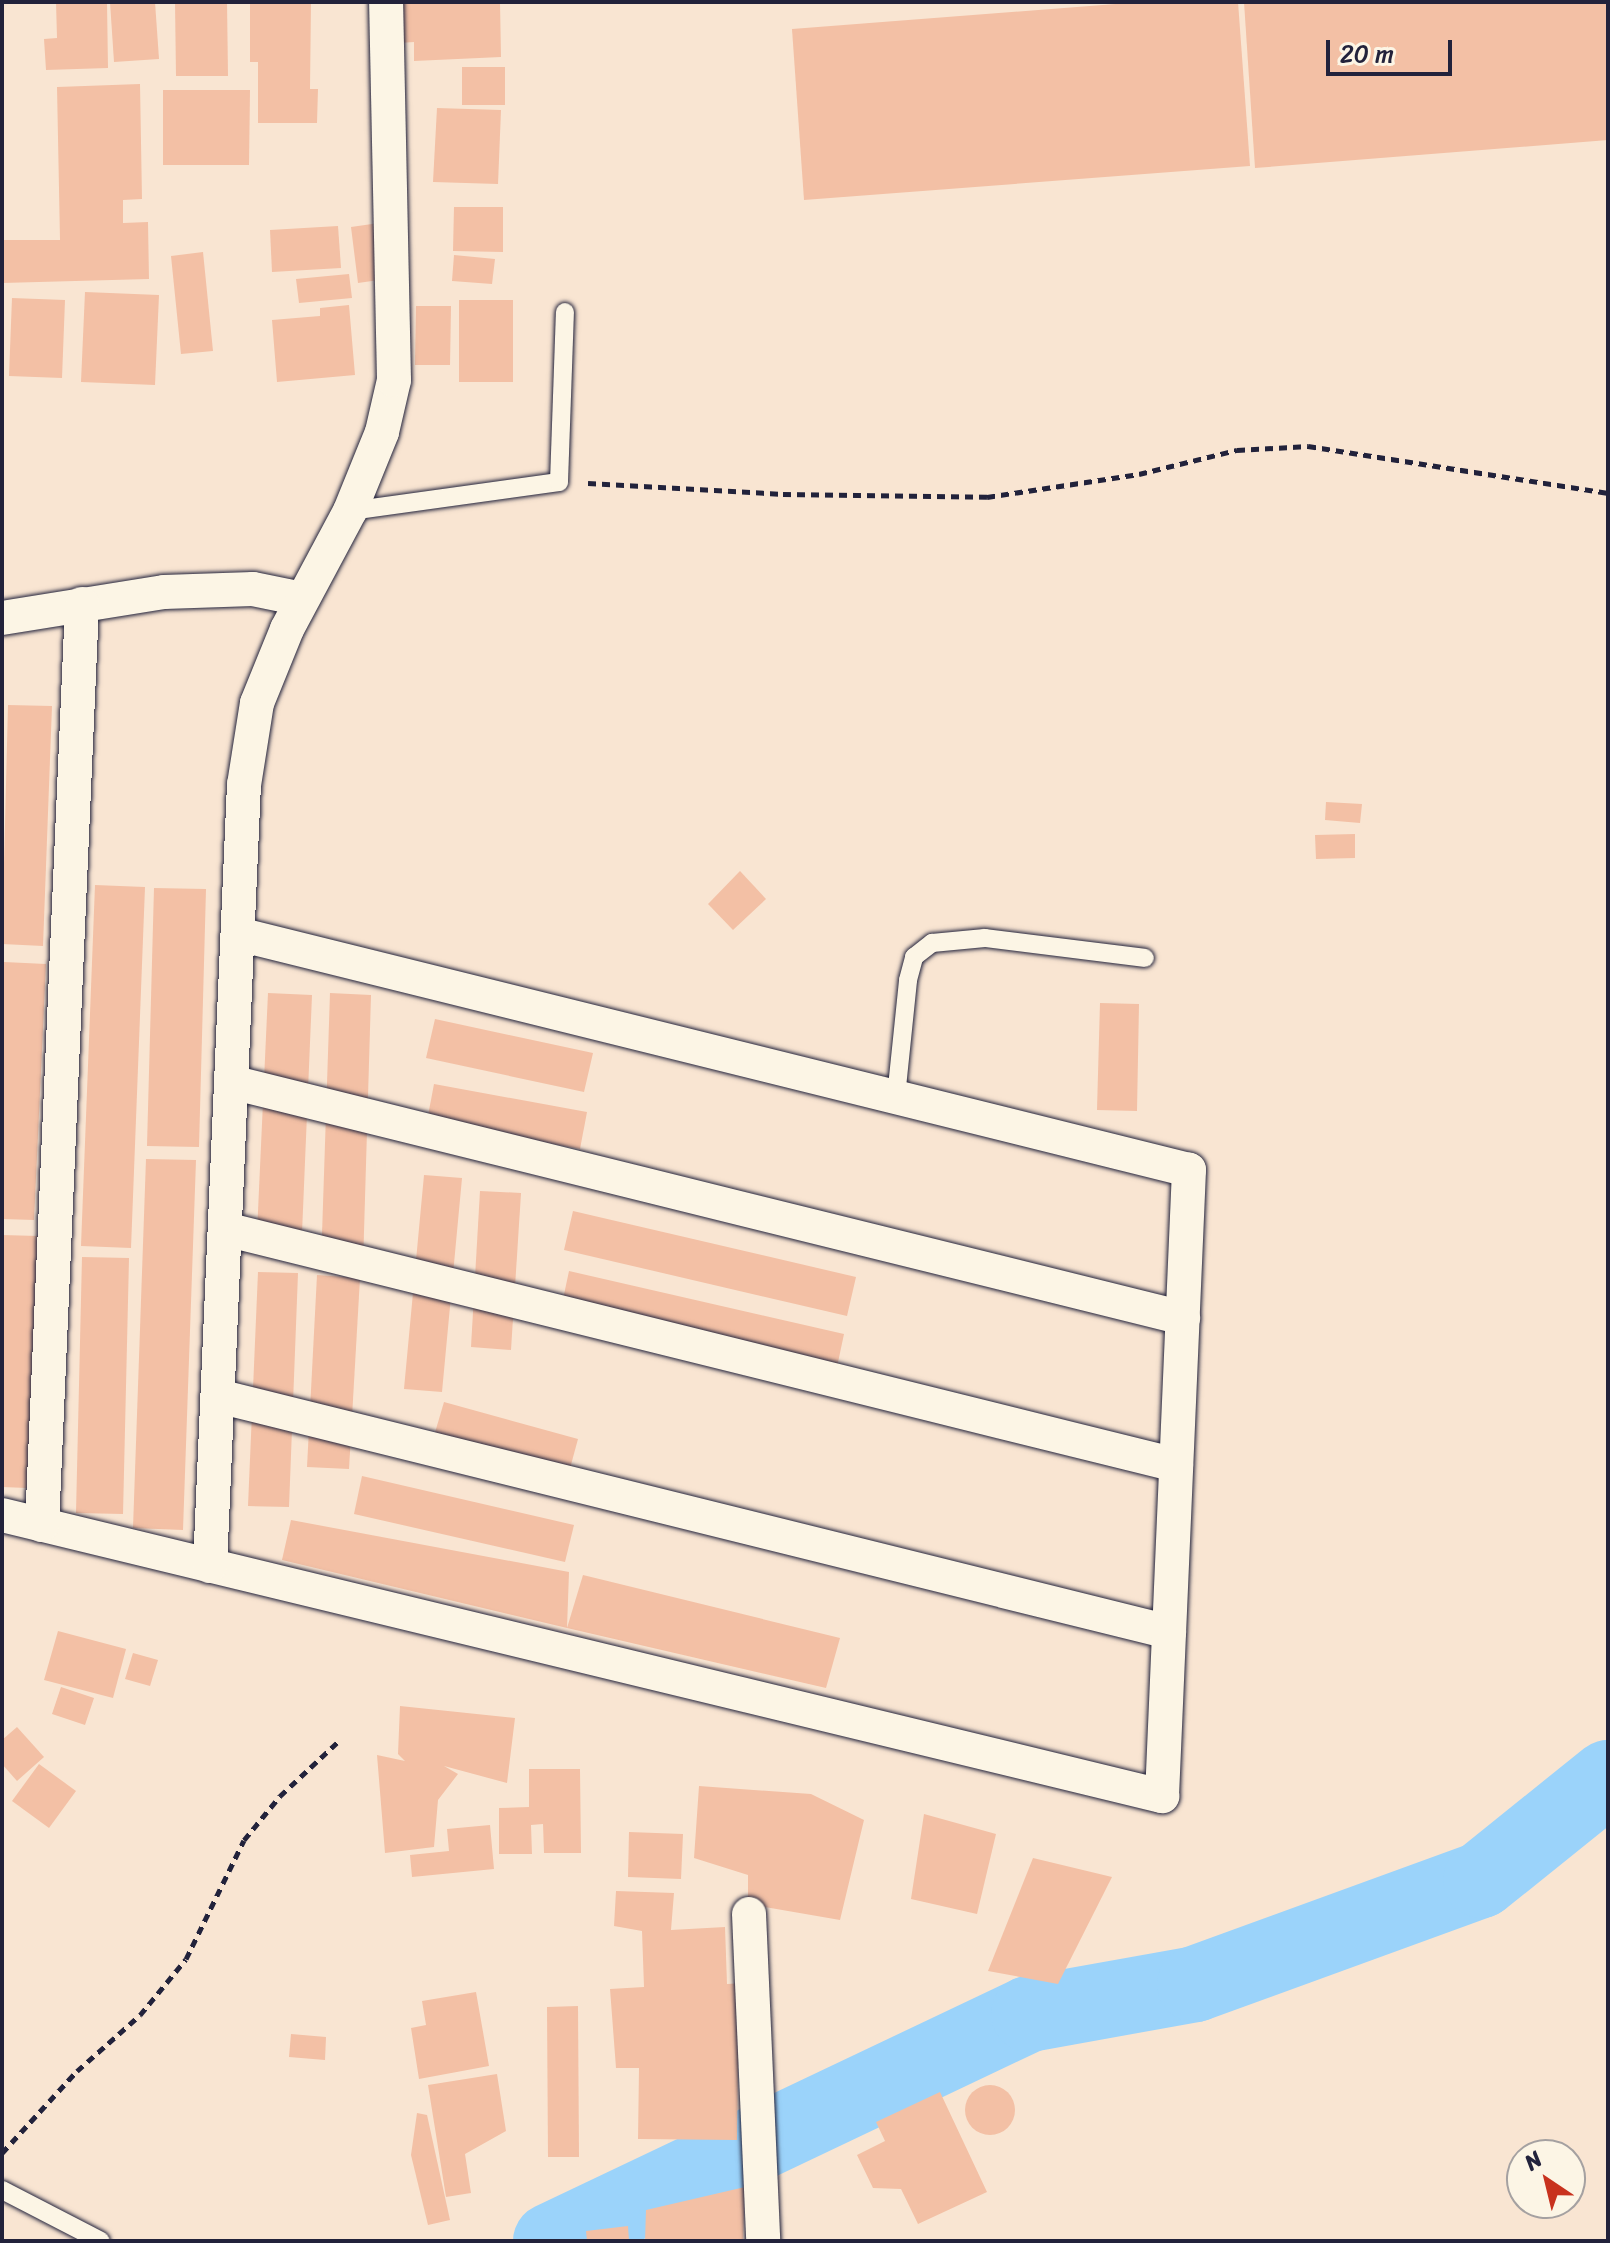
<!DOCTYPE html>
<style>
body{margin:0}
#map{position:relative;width:1610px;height:2243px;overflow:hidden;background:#f9e5d2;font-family:Sriracha,sans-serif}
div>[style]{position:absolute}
.river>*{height:76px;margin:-38px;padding:0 38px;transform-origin:38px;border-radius:38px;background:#9bd3fa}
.building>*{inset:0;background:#f3c0a5}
.round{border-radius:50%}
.path>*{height:5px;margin-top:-2.5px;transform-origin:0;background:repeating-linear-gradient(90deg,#22223b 0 8px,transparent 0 14px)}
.roads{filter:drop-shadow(0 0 2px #22223b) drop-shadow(0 0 2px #22223b)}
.lane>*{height:18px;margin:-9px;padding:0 9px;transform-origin:9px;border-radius:9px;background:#fcf5e5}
.street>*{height:34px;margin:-17px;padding:0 17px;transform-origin:17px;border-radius:17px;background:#fcf5e5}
span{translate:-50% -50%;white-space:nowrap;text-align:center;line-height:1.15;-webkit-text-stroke:8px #fcf5e5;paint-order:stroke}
.frame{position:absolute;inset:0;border:4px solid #22223b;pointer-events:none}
.north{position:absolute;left:1506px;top:2139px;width:80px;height:80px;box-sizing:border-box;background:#fcf5e5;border:2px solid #a5a1a1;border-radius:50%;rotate:325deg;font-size:22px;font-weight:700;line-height:32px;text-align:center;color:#22223b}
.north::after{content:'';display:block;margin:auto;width:28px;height:36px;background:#c8321e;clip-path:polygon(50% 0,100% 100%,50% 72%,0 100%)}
.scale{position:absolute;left:1326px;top:40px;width:126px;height:36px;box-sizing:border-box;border:4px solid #22223b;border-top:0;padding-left:10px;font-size:24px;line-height:28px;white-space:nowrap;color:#22223b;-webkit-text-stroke:6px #fcf5e5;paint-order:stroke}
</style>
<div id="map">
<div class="river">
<i style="left:551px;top:2241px;width:529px;rotate:-25.4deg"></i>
<i style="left:1029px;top:2014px;width:169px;rotate:-10.2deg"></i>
<i style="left:1195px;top:1984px;width:304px;rotate:-20deg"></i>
<i style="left:1481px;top:1880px;width:163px;rotate:-38.8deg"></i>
</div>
<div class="building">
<i style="clip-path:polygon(56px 2px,107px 2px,108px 68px,46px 70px,44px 39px,57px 38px)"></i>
<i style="clip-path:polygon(110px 2px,155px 2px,159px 59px,114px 62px)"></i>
<i style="clip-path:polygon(175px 2px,227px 2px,228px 76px,176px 76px)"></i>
<i style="clip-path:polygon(250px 2px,311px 2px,310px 89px,318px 89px,317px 123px,258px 123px,258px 62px,250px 62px)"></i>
<i style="clip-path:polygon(398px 2px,500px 2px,501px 57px,414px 61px,414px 42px,399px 43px)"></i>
<i style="clip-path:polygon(1141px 2px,1238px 2px,1250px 166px,804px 200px,792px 29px)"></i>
<i style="clip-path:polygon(1244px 2px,1608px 2px,1608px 140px,1255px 168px)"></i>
<i style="clip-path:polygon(462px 67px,505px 67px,505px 105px,462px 105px)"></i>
<i style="clip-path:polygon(140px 84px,142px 199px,123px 200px,123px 223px,148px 222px,149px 279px,2px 283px,2px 240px,60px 240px,57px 87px)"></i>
<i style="clip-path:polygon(163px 90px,250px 90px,249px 165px,163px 165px)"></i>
<i style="clip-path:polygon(437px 108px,501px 110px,498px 184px,433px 182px)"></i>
<i style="clip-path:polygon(454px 207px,503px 207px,503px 252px,453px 251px)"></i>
<i style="clip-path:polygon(379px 223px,386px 279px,358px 283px,351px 227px)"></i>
<i style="clip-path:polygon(338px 226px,341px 268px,272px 272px,270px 230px)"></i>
<i style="clip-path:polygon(203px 252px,213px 351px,181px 354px,171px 256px)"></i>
<i style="clip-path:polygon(454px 255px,495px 259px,492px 284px,452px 281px)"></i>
<i style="clip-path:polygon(349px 274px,352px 298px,299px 303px,296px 279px)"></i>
<i style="clip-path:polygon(85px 292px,159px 295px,155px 385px,81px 382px)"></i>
<i style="clip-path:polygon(12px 298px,65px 300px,62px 378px,9px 376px)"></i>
<i style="clip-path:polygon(459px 300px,513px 300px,513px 382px,459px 382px)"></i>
<i style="clip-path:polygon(349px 305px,355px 375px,277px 382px,272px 320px,320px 316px,320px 308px)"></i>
<i style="clip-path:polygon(416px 306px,451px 306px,450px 365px,415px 365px)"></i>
<i style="clip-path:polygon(8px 705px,52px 706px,43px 946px,2px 944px)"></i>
<i style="clip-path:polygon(1326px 802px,1362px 804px,1360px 823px,1325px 820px)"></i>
<i style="clip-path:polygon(1355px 834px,1355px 858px,1316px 859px,1315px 835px)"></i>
<i style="clip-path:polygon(740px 871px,766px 899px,733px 930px,708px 904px)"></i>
<i style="clip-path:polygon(95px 885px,145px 887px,131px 1248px,81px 1246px)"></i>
<i style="clip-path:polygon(154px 888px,206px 889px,199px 1147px,147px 1146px)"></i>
<i style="clip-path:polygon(4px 962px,46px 964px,34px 1220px,2px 1219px)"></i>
<i style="clip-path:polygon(268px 993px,312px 995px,301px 1257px,256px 1255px)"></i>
<i style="clip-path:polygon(330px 993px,371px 995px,363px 1266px,321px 1265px)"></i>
<i style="clip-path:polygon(1100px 1003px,1139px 1004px,1137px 1111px,1097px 1110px)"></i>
<i style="clip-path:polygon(435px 1019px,593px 1053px,584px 1092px,426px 1058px)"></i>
<i style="clip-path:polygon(434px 1084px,587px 1112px,580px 1149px,427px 1121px)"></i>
<i style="clip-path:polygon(146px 1159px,196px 1160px,183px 1530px,133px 1528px)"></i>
<i style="clip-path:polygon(424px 1175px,462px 1178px,442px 1392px,404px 1389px)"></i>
<i style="clip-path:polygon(480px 1191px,521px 1193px,511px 1350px,471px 1347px)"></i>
<i style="clip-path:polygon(573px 1211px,856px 1277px,847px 1316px,564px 1250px)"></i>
<i style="clip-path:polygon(2px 1235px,38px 1236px,27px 1488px,2px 1487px)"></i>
<i style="clip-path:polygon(82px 1257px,129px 1258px,123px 1514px,76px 1513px)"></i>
<i style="clip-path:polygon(569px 1271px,844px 1334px,837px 1367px,562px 1304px)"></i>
<i style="clip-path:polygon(258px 1272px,298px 1273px,289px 1507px,248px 1506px)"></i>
<i style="clip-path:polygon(317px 1275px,360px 1278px,349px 1469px,307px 1467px)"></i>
<i style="clip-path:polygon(444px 1402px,578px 1439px,569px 1472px,434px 1436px)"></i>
<i style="clip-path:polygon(362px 1476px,574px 1525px,565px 1562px,354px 1514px)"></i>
<i style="clip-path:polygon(291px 1520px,569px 1572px,567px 1628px,282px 1560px)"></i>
<i style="clip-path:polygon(583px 1575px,840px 1638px,826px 1688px,567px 1628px)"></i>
<i style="clip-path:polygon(58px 1631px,126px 1649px,113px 1698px,44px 1680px)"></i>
<i style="clip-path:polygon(133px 1653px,158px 1660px,150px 1686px,125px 1679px)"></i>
<i style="clip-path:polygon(61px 1687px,94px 1698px,85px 1725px,52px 1714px)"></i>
<i style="clip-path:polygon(400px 1706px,515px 1718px,507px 1783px,444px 1766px,458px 1774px,438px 1800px,434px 1847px,385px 1853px,377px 1755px,405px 1761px,398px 1754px)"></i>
<i style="clip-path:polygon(17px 1727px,44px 1757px,17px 1781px,2px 1764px,2px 1740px)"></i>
<i style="clip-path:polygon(39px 1764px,76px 1791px,49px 1828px,12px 1801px)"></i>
<i style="clip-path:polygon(529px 1769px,580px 1769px,581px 1853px,544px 1853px,543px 1824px,531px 1825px,532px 1854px,499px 1854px,499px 1808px,529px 1807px)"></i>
<i style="clip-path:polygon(699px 1786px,811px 1794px,864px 1820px,840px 1920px,748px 1904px,748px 1875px,694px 1858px)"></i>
<i style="clip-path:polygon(924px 1814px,996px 1834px,977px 1914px,911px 1899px)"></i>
<i style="clip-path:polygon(490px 1825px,494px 1869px,412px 1877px,410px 1855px,449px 1851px,447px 1829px)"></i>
<i style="clip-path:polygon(629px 1832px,683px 1834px,681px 1879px,628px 1877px)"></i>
<i style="clip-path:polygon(1033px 1858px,1112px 1877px,1058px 1984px,988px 1971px)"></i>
<i style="clip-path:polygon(616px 1891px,674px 1893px,671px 1930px,725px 1927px,727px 1984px,745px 1983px,748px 2066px,738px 2066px,737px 2140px,638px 2139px,639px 2068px,616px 2068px,610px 1989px,644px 1987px,642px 1931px,614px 1926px)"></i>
<i style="clip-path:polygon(476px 1992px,489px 2066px,419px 2079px,411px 2028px,426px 2025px,422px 2001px)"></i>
<i style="clip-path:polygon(578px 2006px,579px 2157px,548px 2157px,547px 2007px)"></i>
<i style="clip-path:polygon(291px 2034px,326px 2037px,325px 2060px,289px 2057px)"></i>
<i style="clip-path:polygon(497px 2074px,506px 2131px,465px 2154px,471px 2193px,446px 2197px,428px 2085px)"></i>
<i class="round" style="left:965px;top:2085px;width:50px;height:50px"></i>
<i style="clip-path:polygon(940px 2092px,987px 2192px,918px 2224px,901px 2189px,873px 2188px,857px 2155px,885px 2141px,876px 2122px)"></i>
<i style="clip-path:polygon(417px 2113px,427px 2115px,450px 2220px,428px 2225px,411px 2155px)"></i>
<i style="clip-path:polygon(745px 2187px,743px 2241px,645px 2241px,646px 2210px)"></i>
<i style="clip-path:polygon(628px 2226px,629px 2241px,587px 2241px,586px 2231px)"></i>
</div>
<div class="path">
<i style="left:588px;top:483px;width:195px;rotate:3.2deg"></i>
<i style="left:783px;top:494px;width:204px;rotate:0.8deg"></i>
<i style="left:987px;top:497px;width:154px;rotate:-8.6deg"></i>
<i style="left:1139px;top:474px;width:101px;rotate:-13.8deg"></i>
<i style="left:1237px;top:450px;width:71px;rotate:-3.2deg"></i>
<i style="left:1308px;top:446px;width:304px;rotate:8.9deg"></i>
<i style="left:2px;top:2153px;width:111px;rotate:-47.6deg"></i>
<i style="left:77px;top:2071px;width:84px;rotate:-41.6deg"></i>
<i style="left:140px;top:2015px;width:72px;rotate:-50.6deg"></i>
<i style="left:186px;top:1959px;width:132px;rotate:-64deg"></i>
<i style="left:244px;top:1840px;width:57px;rotate:-50.7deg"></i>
<i style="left:280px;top:1796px;width:83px;rotate:-43.1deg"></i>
</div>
<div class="roads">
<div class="lane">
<i style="left:350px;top:511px;width:211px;rotate:-7.9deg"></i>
<i style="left:559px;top:482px;width:170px;rotate:-88deg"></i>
<i style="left:896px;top:1097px;width:118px;rotate:-84.1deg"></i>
<i style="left:908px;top:980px;width:24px;rotate:-75deg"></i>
<i style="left:914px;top:957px;width:23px;rotate:-38deg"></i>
<i style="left:932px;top:943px;width:53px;rotate:-5.4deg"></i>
<i style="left:985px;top:938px;width:161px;rotate:7.1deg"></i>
<i style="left:2px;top:2190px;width:111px;rotate:27.3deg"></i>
</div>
<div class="street">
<i style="left:2px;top:618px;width:164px;rotate:-9.1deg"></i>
<i style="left:164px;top:592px;width:89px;rotate:-1.9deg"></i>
<i style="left:253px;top:589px;width:50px;rotate:11.5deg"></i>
<i style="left:231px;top:1082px;width:981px;rotate:13.92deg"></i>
<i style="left:225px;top:1229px;width:980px;rotate:13.94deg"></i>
<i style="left:218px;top:1396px;width:980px;rotate:13.94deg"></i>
<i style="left:2px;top:1515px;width:1194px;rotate:13.62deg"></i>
<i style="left:1162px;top:1796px;width:627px;rotate:-87.53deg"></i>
<i style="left:1189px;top:1170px;width:980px;rotate:-166.06deg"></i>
<i style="left:42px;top:1525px;width:922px;rotate:-87.51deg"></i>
<i style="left:210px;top:1566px;width:782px;rotate:-87.51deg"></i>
<i style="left:244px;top:785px;width:83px;rotate:-81deg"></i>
<i style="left:257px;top:703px;width:80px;rotate:-67.9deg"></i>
<i style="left:287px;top:629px;width:134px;rotate:-61.9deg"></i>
<i style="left:350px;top:511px;width:85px;rotate:-67.9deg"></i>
<i style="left:382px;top:432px;width:53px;rotate:-77deg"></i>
<i style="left:394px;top:380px;width:378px;rotate:-91.2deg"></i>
<i style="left:749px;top:1914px;width:327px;rotate:87.5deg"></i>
</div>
</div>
<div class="frame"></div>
<div class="north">N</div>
<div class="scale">20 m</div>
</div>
